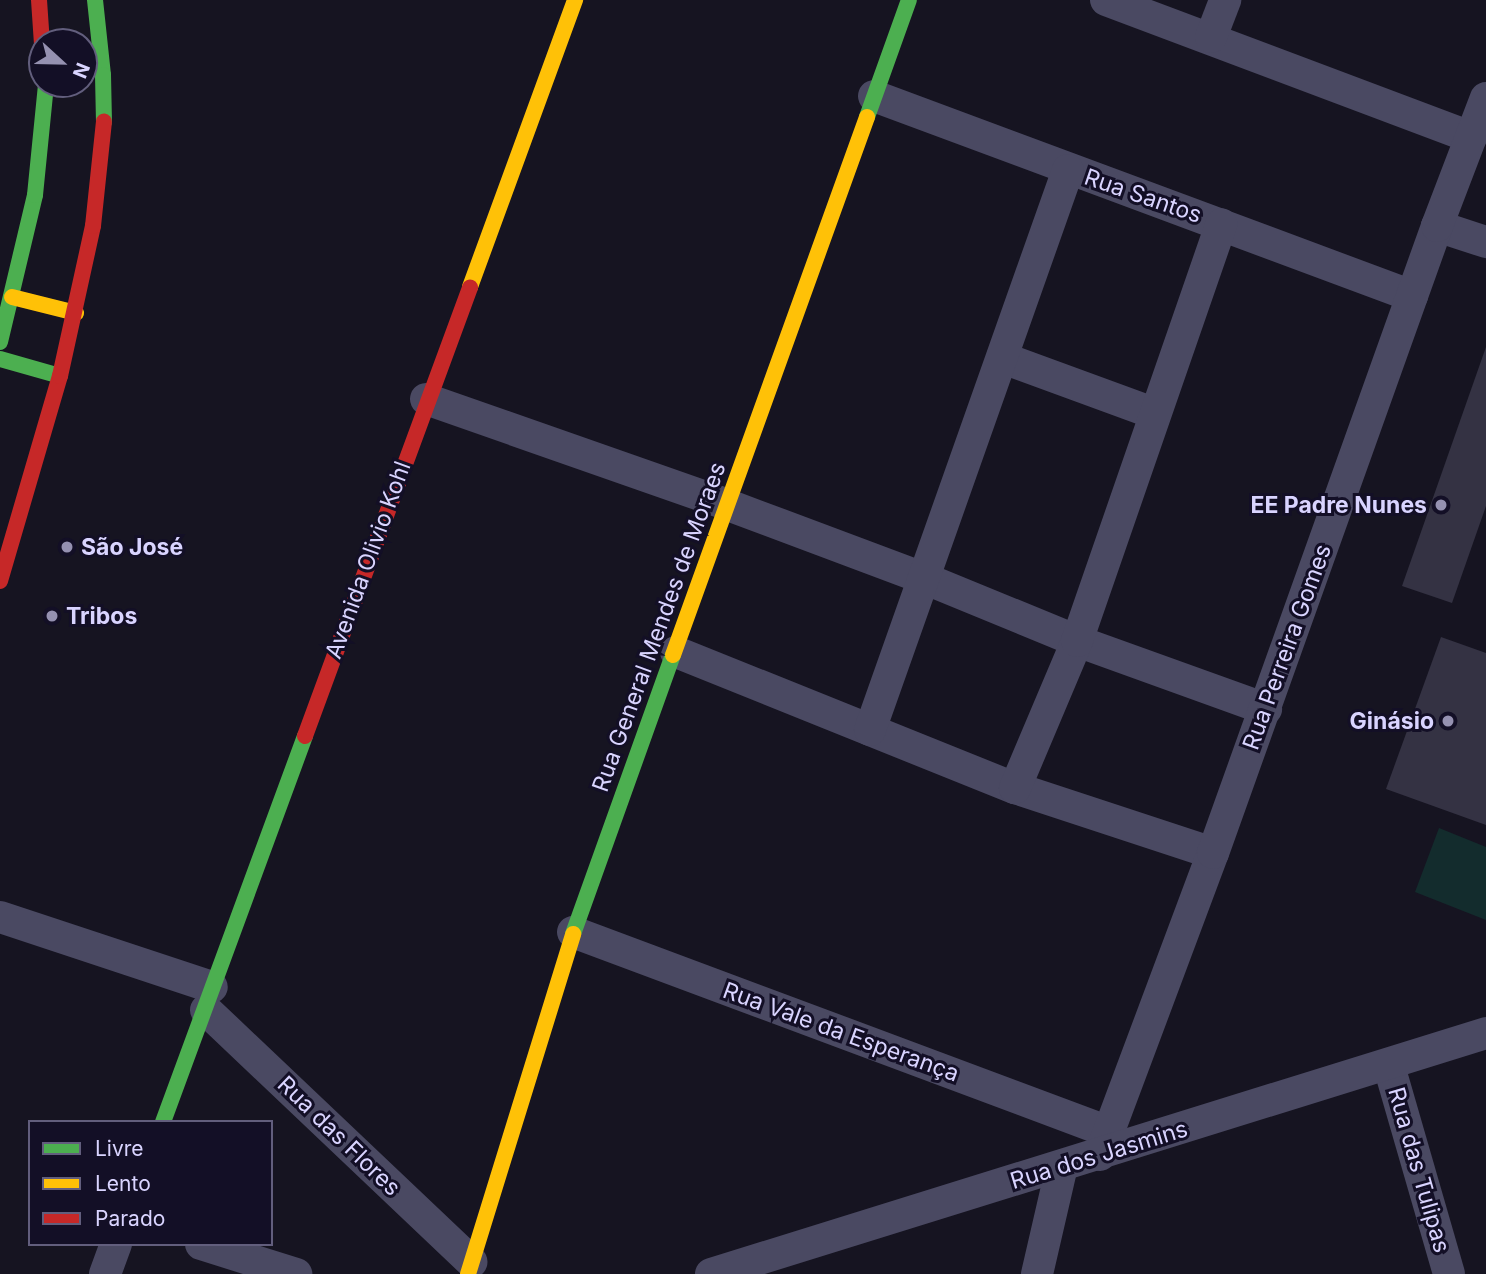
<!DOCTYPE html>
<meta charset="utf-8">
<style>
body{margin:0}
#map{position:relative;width:1486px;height:1274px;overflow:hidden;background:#161421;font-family:Inter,sans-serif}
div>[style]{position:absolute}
.green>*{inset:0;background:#132c2d}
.building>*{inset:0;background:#343243}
.street>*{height:32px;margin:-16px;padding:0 16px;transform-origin:16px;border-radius:16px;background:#4a4962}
.fast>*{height:16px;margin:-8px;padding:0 8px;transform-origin:8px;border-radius:8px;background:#4caf50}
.slow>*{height:16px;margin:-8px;padding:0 8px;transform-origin:8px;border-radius:8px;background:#ffc107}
.jam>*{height:16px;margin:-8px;padding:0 8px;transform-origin:8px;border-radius:8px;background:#c62828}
.dots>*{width:19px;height:19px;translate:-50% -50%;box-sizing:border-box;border:4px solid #130f26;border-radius:50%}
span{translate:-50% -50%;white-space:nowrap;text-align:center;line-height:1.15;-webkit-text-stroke:6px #130f26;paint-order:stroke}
.street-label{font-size:23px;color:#d9d4ff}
.poi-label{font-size:23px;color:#d9d4ff;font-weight:700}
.right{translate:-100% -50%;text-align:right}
.left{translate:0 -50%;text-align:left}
.legend{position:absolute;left:28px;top:1120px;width:245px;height:126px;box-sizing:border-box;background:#130f26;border:2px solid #625e7d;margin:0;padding:9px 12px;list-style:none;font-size:21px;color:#d9d4ff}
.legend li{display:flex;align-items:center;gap:14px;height:35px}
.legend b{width:35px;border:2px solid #625e7d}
.north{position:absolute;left:28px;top:28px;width:70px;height:70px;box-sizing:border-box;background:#130f26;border:2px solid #625e7d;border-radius:50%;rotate:112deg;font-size:19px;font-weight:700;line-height:28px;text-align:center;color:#d9d4ff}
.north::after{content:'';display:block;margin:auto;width:24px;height:32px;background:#9591b1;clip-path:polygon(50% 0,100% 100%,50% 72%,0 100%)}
</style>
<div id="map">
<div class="green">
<i style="clip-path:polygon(1439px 828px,1486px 847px,1486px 920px,1415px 892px)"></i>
</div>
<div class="building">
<i style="clip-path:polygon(1486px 347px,1486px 506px,1452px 603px,1402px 586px)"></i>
<i style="clip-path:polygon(1441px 637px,1486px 653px,1486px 825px,1386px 789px)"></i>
</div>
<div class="street">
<i style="left:1106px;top:0;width:390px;rotate:20.6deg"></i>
<i style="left:1211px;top:37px;width:40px;rotate:-69deg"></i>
<i style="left:874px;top:96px;width:574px;rotate:20.39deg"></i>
<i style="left:1437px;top:226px;width:52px;rotate:18.1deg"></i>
<i style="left:1003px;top:358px;width:160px;rotate:20.1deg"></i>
<i style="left:426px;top:399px;width:320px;rotate:19.3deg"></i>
<i style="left:728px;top:505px;width:211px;rotate:20.5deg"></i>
<i style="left:926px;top:579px;width:163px;rotate:22.3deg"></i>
<i style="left:1077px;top:641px;width:201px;rotate:19.8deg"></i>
<i style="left:676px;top:652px;width:365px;rotate:21.9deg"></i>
<i style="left:1015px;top:788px;width:208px;rotate:18.2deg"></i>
<i style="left:870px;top:730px;width:594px;rotate:-70.53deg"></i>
<i style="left:1015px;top:788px;width:160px;rotate:-67.1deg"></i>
<i style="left:1077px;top:641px;width:441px;rotate:-70.9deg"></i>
<i style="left:0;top:917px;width:223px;rotate:18.3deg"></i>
<i style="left:573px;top:932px;width:572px;rotate:20.46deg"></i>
<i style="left:206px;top:1010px;width:366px;rotate:43.5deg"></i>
<i style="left:1389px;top:1066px;width:216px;rotate:73.9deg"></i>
<i style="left:1100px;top:1155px;width:322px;rotate:-69.5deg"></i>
<i style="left:1213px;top:853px;width:666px;rotate:-70.34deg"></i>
<i style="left:1437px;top:226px;width:137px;rotate:-69.1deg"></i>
<i style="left:201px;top:1244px;width:100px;rotate:17.5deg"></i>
<i style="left:105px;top:1274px;width:32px;rotate:-70deg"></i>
<i style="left:711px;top:1274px;width:812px;rotate:-17.27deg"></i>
<i style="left:1037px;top:1274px;width:111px;rotate:-77deg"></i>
</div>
<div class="fast">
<i style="left:95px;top:0;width:75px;rotate:83.9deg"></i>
<i style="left:103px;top:75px;width:47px;rotate:88.8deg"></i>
<i style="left:867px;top:117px;width:124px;rotate:-70.3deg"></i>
<i style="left:0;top:342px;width:151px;rotate:-76.6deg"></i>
<i style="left:35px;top:195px;width:112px;rotate:-84.3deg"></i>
<i style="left:0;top:359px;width:62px;rotate:15.8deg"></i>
<i style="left:573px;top:934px;width:296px;rotate:-70.3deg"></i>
<i style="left:163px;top:1122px;width:411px;rotate:-69.8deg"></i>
</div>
<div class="slow">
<i style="left:470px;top:287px;width:306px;rotate:-69.9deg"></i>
<i style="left:12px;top:297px;width:66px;rotate:14deg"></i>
<i style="left:673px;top:655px;width:572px;rotate:-70.17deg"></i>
<i style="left:468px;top:1274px;width:356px;rotate:-72.8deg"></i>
</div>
<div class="jam">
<i style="left:39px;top:0;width:44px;rotate:86.1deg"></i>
<i style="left:0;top:581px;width:214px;rotate:-73.7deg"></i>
<i style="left:60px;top:376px;width:154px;rotate:-77.6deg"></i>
<i style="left:93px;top:226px;width:105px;rotate:-84deg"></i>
<i style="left:305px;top:736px;width:478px;rotate:-69.8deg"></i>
</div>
<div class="dots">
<i style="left:1441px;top:505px;background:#9591b1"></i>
<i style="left:67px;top:547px;background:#9591b1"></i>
<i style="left:52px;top:616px;background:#9591b1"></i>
<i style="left:1448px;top:721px;background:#9591b1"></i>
</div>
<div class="street-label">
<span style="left:1143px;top:196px;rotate:19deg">Rua Santos</span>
<span style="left:368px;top:560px;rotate:-70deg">Avenida Olivio Kohl</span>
<span style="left:659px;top:627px;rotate:-70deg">Rua General Mendes de Moraes</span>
<span style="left:1287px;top:647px;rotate:-70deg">Rua Perreira Gomes</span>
<span style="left:841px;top:1032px;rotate:20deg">Rua Vale da Esperança</span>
<span style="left:339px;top:1136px;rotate:44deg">Rua das Flores</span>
<span style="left:1099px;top:1155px;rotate:-17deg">Rua dos Jasmins</span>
<span style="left:1419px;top:1170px;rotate:74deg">Rua das Tulipas</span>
</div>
<div class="poi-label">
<span class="right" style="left:1427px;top:505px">EE Padre Nunes</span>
<span class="left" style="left:81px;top:547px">São José</span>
<span class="left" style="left:66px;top:616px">Tribos</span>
<span class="right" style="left:1434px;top:721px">Ginásio</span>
</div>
<ul class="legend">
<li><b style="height:9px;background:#4caf50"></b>Livre</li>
<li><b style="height:9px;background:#ffc107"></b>Lento</li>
<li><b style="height:9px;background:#c62828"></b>Parado</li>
</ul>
<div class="north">N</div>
</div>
